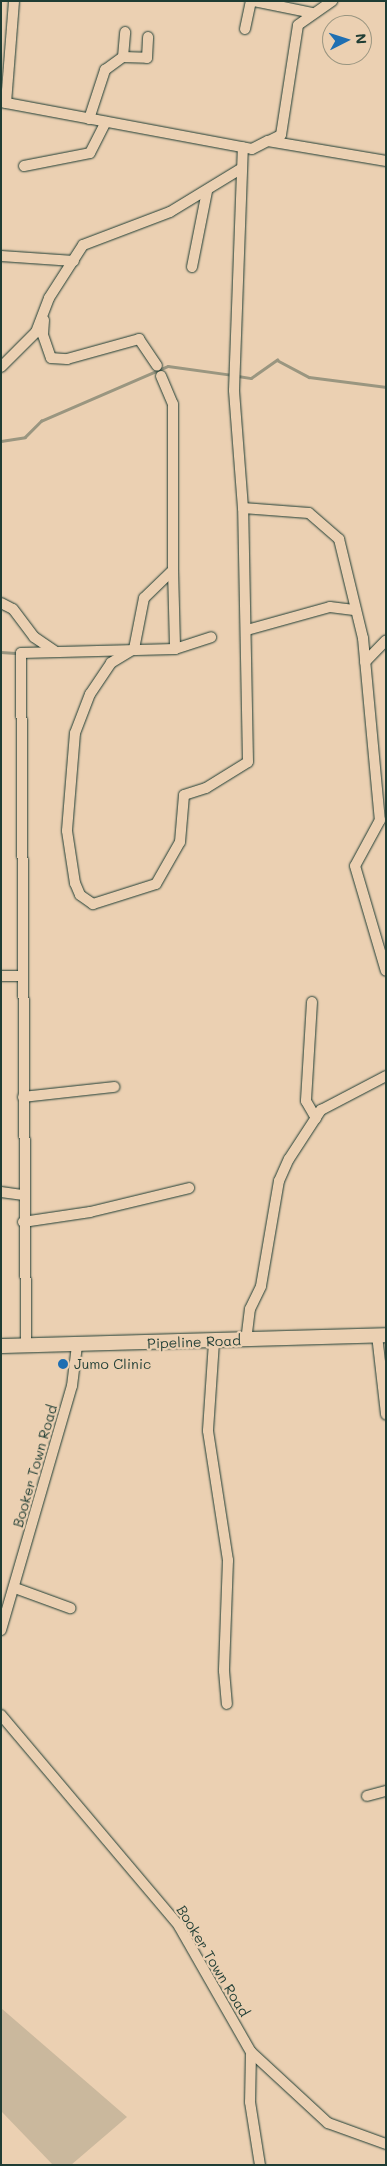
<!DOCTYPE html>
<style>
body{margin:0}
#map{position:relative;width:387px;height:2166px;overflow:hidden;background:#ebd0b2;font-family:Mali,sans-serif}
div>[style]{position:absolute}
.green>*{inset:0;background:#cab89d}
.stream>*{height:2.5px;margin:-1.25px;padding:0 1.25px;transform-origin:1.25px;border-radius:1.25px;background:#9a9680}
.roads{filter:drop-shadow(0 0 1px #1f3d34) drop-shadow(0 0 1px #1f3d34)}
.minor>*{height:10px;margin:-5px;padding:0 5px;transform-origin:5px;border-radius:5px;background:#ebd0b2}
.tertiary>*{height:14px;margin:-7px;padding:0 7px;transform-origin:7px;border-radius:7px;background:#ebd0b2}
.dots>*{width:14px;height:14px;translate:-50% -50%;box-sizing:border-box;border:2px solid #ebd0b2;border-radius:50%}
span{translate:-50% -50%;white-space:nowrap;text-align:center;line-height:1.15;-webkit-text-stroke:4.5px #ebd0b2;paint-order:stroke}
.street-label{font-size:14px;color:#1f3d34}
.poi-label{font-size:14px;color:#1f3d34}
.left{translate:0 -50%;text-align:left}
.frame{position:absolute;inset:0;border:2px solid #1f3d34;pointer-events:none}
.north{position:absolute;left:322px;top:15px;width:50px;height:50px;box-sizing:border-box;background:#ebd0b2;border:1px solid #999580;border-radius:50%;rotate:85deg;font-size:14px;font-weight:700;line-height:20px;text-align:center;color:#1f3d34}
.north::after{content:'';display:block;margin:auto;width:18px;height:22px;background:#1f6fb2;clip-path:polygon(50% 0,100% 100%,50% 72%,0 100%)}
</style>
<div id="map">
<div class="green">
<i style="clip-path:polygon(1px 2008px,127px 2117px,71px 2165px,53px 2165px,1px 2111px)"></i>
</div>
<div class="stream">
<i style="left:238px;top:376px;width:13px;rotate:9deg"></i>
<i style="left:251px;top:378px;width:32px;rotate:-35deg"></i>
<i style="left:277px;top:360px;width:36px;rotate:28deg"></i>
<i style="left:309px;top:377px;width:78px;rotate:7.4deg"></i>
<i style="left:1px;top:441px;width:24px;rotate:-9deg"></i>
<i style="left:25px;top:437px;width:23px;rotate:-45deg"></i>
<i style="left:41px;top:421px;width:138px;rotate:-23.4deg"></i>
<i style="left:168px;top:366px;width:66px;rotate:7.9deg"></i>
<i style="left:1px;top:652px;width:14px;rotate:4deg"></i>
</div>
<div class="roads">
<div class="minor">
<i style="left:254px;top:1px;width:59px;rotate:11.7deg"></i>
<i style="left:245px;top:29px;width:29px;rotate:-78deg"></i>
<i style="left:123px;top:57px;width:25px;rotate:-85deg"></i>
<i style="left:1px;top:102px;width:255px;rotate:10.6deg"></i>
<i style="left:252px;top:149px;width:18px;rotate:-27deg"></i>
<i style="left:268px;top:141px;width:120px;rotate:9.6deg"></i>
<i style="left:6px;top:103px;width:102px;rotate:-85.5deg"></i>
<i style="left:89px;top:119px;width:52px;rotate:-71.9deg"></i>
<i style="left:105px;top:70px;width:22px;rotate:-36deg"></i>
<i style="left:123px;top:57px;width:24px;rotate:2deg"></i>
<i style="left:147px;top:58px;width:21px;rotate:-87deg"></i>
<i style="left:269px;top:141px;width:13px;rotate:-27deg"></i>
<i style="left:281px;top:135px;width:111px;rotate:-81.2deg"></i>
<i style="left:298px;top:25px;width:42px;rotate:-35.2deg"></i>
<i style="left:24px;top:166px;width:67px;rotate:-11.1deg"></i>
<i style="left:90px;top:153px;width:35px;rotate:-63deg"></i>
<i style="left:1px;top:256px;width:73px;rotate:3.9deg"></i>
<i style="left:192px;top:267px;width:77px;rotate:-78.8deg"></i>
<i style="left:44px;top:320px;width:15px;rotate:94deg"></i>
<i style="left:43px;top:335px;width:24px;rotate:71deg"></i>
<i style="left:51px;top:358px;width:16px;rotate:4deg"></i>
<i style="left:67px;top:359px;width:75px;rotate:-15.5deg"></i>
<i style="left:139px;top:339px;width:32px;rotate:56deg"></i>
<i style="left:1px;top:367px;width:49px;rotate:-45deg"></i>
<i style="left:36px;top:332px;width:36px;rotate:-69deg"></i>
<i style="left:49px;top:298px;width:63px;rotate:-57.3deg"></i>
<i style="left:83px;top:245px;width:93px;rotate:-20.8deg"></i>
<i style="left:170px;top:212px;width:84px;rotate:-31.4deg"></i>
<i style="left:161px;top:376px;width:30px;rotate:67deg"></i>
<i style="left:173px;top:404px;width:166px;rotate:90deg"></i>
<i style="left:173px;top:570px;width:40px;rotate:136deg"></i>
<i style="left:144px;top:598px;width:52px;rotate:101.1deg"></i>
<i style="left:134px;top:649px;width:27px;rotate:149deg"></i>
<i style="left:111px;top:663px;width:37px;rotate:124deg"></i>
<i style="left:90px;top:694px;width:42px;rotate:111deg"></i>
<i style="left:75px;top:733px;width:98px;rotate:94.7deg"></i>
<i style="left:67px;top:831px;width:53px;rotate:81.3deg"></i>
<i style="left:75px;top:883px;width:13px;rotate:67deg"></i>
<i style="left:80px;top:895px;width:16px;rotate:35deg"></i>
<i style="left:93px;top:904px;width:66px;rotate:-17.6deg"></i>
<i style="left:156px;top:884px;width:48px;rotate:-60.3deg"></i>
<i style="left:180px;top:842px;width:47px;rotate:-85.1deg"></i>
<i style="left:184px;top:795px;width:23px;rotate:-18deg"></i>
<i style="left:206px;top:788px;width:49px;rotate:-31.8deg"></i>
<i style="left:248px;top:762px;width:254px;rotate:-91.1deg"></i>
<i style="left:243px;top:508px;width:118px;rotate:-94.4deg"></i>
<i style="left:234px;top:390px;width:243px;rotate:-87.9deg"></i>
<i style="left:243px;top:508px;width:66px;rotate:4.3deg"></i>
<i style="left:309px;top:513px;width:40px;rotate:41deg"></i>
<i style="left:339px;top:539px;width:102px;rotate:76.4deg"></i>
<i style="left:363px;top:638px;width:183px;rotate:84.7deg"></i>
<i style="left:380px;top:820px;width:52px;rotate:118.5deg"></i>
<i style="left:355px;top:866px;width:109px;rotate:73.6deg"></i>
<i style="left:173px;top:570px;width:79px;rotate:88.5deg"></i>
<i style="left:1px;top:603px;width:13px;rotate:27deg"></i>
<i style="left:13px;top:609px;width:35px;rotate:53deg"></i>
<i style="left:34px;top:637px;width:27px;rotate:34deg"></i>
<i style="left:247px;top:630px;width:86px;rotate:-15.5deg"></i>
<i style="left:330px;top:607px;width:26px;rotate:7deg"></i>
<i style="left:365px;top:662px;width:30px;rotate:-46deg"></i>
<i style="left:1px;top:976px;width:21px"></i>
<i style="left:312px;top:1002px;width:99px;rotate:93.5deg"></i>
<i style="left:306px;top:1101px;width:20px;rotate:60deg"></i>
<i style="left:23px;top:1097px;width:92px;rotate:-6.3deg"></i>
<i style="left:1px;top:1192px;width:21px;rotate:8deg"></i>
<i style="left:23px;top:1222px;width:68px;rotate:-8.5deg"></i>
<i style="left:90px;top:1212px;width:102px;rotate:-13.6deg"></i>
<i style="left:377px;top:1335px;width:80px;rotate:83.5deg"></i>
<i style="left:246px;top:1341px;width:32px;rotate:-83deg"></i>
<i style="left:250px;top:1309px;width:25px;rotate:-64deg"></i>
<i style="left:261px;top:1286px;width:107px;rotate:-80.3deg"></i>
<i style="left:279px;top:1181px;width:24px;rotate:-66deg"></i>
<i style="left:289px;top:1159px;width:59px;rotate:-56.9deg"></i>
<i style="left:321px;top:1110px;width:73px;rotate:-27.6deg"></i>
<i style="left:214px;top:1342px;width:89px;rotate:93.9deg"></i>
<i style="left:208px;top:1431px;width:131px;rotate:81.2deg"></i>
<i style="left:228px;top:1560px;width:111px;rotate:92.1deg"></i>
<i style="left:224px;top:1671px;width:33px;rotate:85deg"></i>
<i style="left:26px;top:1346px;width:693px;rotate:-90.41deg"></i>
<i style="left:21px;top:653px;width:154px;rotate:-1.5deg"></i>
<i style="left:175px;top:649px;width:38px;rotate:-18deg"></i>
<i style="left:15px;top:1588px;width:59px;rotate:20deg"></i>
<i style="left:1px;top:1630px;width:254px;rotate:-73.8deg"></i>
<i style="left:72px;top:1386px;width:39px;rotate:-83deg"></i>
<i style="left:1px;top:1715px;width:276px;rotate:49.8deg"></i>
<i style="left:179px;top:1926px;width:145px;rotate:60.3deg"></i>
<i style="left:251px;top:2052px;width:105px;rotate:42.7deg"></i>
<i style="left:328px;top:2123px;width:62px;rotate:19.9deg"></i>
<i style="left:367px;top:1796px;width:20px;rotate:-15deg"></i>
<i style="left:251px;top:2052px;width:50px;rotate:91.1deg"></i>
<i style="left:250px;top:2102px;width:64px;rotate:81deg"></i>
</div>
<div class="tertiary">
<i style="left:1px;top:1346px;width:385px;rotate:-1.6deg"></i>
</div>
</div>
<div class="dots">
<i style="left:63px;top:1364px;background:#1f6fb2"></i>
</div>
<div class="street-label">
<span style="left:194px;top:1342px;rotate:-2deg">Pipeline Road</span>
<span style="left:35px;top:1466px;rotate:-74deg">Booker Town Road</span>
<span style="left:213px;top:1961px;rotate:59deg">Booker Town Road</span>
</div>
<div class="poi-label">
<span class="left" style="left:74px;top:1364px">Jumo Clinic</span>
</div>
<div class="frame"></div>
<div class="north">N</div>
</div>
